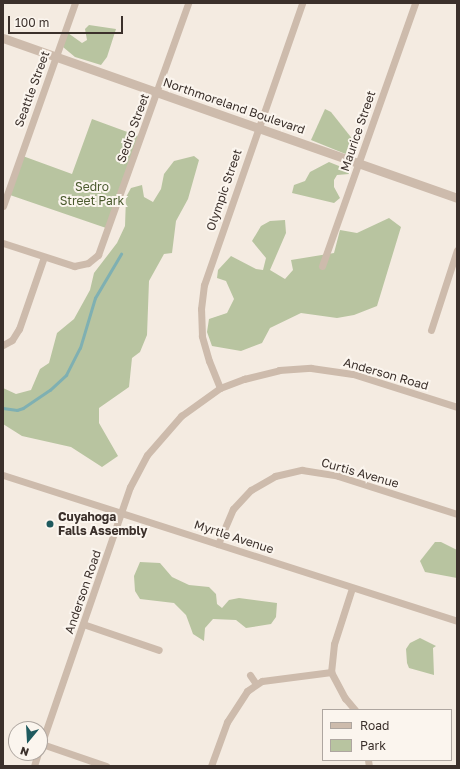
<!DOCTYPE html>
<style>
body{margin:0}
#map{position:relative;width:460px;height:769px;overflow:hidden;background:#f4ebe1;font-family:"Golos Text",sans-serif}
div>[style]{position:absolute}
.green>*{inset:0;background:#b8c4a0}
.stream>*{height:2.5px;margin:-1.25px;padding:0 1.25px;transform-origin:1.25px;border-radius:1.25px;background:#7fb0b2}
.minor>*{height:7px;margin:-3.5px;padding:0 3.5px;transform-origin:3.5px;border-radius:3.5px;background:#cdbbac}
.tertiary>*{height:9px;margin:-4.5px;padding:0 4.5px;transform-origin:4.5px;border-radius:4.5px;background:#cdbbac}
.dots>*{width:11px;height:11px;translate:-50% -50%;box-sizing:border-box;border:2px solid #fbf5ee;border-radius:50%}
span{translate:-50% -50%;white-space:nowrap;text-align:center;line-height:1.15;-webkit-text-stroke:4px #fbf5ee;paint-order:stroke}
.street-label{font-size:12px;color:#3b302b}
.park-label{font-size:12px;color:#4a5a2e}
.poi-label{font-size:12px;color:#3b302b;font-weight:700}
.left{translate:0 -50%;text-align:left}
.frame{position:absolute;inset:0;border:4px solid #3b302b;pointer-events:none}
.legend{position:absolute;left:322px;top:709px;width:130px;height:52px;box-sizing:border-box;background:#fbf5ee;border:1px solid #aea6a0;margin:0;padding:5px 7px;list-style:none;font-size:12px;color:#3b302b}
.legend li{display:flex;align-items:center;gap:8px;height:20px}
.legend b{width:20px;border:1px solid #aea6a0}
.north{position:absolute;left:8px;top:721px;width:40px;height:40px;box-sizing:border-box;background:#fbf5ee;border:1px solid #aea6a0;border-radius:50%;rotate:198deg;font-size:11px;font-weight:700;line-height:16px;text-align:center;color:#3b302b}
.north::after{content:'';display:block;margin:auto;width:14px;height:18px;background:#1f5a5e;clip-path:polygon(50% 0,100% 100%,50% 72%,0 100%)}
.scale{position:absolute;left:8px;top:16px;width:115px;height:18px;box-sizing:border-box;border:2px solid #3b302b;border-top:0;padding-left:5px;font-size:12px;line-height:14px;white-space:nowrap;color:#3b302b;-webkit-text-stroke:3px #fbf5ee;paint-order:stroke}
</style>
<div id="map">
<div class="green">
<i style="clip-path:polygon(89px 25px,116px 29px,107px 57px,101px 65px,75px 57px,63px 47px,68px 33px,82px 43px,87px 40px,85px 29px)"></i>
<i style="clip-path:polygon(325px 109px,331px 112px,354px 141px,355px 149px,348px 155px,311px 140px)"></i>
<i style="clip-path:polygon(92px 119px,141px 137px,109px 229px,7px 194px,20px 155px,72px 174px)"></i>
<i style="clip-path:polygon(194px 156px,199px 160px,188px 199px,176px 221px,172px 253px,164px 254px,149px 281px,147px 335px,140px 352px,132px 358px,129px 387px,99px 408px,99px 423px,118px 456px,102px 467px,71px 447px,22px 436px,3px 424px,3px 388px,16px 394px,31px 390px,40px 369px,49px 363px,57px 333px,74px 319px,90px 290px,94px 273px,117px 243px,125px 226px,126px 197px,131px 188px,142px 185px,144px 197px,153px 202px,161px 189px,164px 174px,174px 161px)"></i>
<i style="clip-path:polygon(329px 162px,349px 170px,349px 174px,337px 175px,334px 180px,334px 187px,340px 198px,334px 203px,292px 193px,294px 185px,305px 181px,310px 172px)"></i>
<i style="clip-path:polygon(389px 218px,401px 227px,377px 306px,354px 315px,337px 318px,301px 313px,270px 328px,262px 343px,241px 351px,212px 346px,207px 332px,209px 319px,227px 313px,234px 299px,226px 281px,217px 278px,218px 270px,231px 256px,256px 269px,263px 270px,266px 258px,252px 241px,261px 226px,270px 221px,285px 220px,286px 233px,270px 270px,285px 279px,293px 270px,291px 260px,334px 253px,340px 230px,357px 233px)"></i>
<i style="clip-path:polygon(435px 542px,441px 542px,457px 550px,457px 578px,425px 572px,420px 561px)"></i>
<i style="clip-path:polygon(140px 562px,160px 563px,172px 577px,189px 585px,209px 587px,216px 594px,217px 604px,222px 608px,229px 600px,239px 598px,277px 603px,276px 617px,271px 624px,246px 628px,236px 620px,213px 619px,205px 628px,204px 641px,193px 634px,186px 615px,174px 603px,140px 599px,135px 591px,134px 576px)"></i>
<i style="clip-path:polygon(420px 638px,436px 646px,433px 648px,434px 675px,409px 668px,407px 663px,406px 649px,410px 643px)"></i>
</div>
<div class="stream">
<i style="left:3px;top:408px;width:14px;rotate:8deg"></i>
<i style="left:17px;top:410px;width:6px;rotate:-18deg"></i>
<i style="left:23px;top:408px;width:32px;rotate:-34deg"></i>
<i style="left:50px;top:390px;width:22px;rotate:-43deg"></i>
<i style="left:66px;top:375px;width:30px;rotate:-63deg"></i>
<i style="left:80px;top:348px;width:52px;rotate:-73.3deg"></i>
<i style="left:95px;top:298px;width:51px;rotate:-59.4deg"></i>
</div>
<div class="minor">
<i style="left:3px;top:206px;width:215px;rotate:-70.5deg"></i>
<i style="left:3px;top:243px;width:75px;rotate:17.9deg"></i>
<i style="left:74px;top:266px;width:14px;rotate:-12deg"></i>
<i style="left:88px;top:263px;width:13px;rotate:-39deg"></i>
<i style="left:98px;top:255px;width:268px;rotate:-70.3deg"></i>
<i style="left:322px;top:266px;width:279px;rotate:-70.5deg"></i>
<i style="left:431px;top:330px;width:84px;rotate:-72deg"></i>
<i style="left:3px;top:345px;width:10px;rotate:-29deg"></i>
<i style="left:12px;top:340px;width:13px;rotate:-58deg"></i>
<i style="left:19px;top:329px;width:76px;rotate:-70.9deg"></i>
<i style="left:220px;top:388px;width:29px;rotate:-112deg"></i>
<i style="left:209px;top:361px;width:26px;rotate:-106deg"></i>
<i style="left:202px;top:336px;width:27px;rotate:-92deg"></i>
<i style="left:201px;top:309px;width:24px;rotate:-83deg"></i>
<i style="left:204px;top:285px;width:299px;rotate:-70.8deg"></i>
<i style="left:3px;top:475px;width:477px;rotate:17.8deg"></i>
<i style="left:218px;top:544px;width:38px;rotate:-67deg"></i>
<i style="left:233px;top:509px;width:26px;rotate:-47deg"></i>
<i style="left:251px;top:490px;width:28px;rotate:-30deg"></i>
<i style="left:275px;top:476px;width:28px;rotate:-13deg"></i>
<i style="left:302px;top:470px;width:36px;rotate:9deg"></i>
<i style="left:338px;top:476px;width:125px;rotate:17.7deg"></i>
<i style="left:352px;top:588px;width:59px;rotate:107.8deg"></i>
<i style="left:334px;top:644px;width:28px;rotate:96deg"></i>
<i style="left:331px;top:672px;width:30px;rotate:62deg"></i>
<i style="left:345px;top:698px;width:16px;rotate:50deg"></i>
<i style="left:83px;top:624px;width:80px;rotate:18.9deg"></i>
<i style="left:250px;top:675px;width:11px;rotate:56deg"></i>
<i style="left:42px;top:744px;width:68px;rotate:19deg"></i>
<i style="left:40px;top:748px;width:276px;rotate:-71deg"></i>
<i style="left:130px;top:487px;width:36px;rotate:-62deg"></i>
<i style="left:147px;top:455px;width:52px;rotate:-48.9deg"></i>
<i style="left:181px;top:416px;width:48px;rotate:-35.7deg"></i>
<i style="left:220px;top:388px;width:26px;rotate:-21deg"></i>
<i style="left:244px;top:379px;width:36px;rotate:-14deg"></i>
<i style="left:279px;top:370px;width:32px;rotate:-4deg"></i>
<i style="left:311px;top:368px;width:42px;rotate:8.1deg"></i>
<i style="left:353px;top:374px;width:109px;rotate:17.6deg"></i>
<i style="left:368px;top:760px;width:6px;rotate:81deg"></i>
<i style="left:34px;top:766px;width:14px;rotate:-73deg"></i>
<i style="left:211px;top:766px;width:47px;rotate:-70deg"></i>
<i style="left:227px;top:722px;width:37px;rotate:-57deg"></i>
<i style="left:247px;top:691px;width:18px;rotate:-34deg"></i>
<i style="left:262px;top:681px;width:70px;rotate:-7.4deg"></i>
</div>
<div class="tertiary">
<i style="left:3px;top:38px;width:481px;rotate:19.4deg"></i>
</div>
<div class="dots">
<i style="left:50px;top:524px;background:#1f5a5e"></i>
</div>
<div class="street-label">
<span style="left:32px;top:89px;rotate:-70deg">Seattle Street</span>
<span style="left:234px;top:106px;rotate:19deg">Northmoreland Boulevard</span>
<span style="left:133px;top:128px;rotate:-70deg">Sedro Street</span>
<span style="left:358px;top:131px;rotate:-71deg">Maurice Street</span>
<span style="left:224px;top:190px;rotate:-71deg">Olympic Street</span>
<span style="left:386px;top:374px;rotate:16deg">Anderson Road</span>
<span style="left:360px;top:473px;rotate:16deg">Curtis Avenue</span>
<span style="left:234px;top:537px;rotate:18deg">Myrtle Avenue</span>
<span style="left:83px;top:592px;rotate:-71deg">Anderson Road</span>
</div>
<div class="park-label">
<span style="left:92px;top:194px">Sedro<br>Street Park</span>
</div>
<div class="poi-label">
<span class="left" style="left:58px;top:524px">Cuyahoga<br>Falls Assembly</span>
</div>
<div class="frame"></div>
<ul class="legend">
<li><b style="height:5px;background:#cdbbac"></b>Road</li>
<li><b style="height:11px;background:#b8c4a0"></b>Park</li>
</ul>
<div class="north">N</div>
<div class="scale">100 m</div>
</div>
